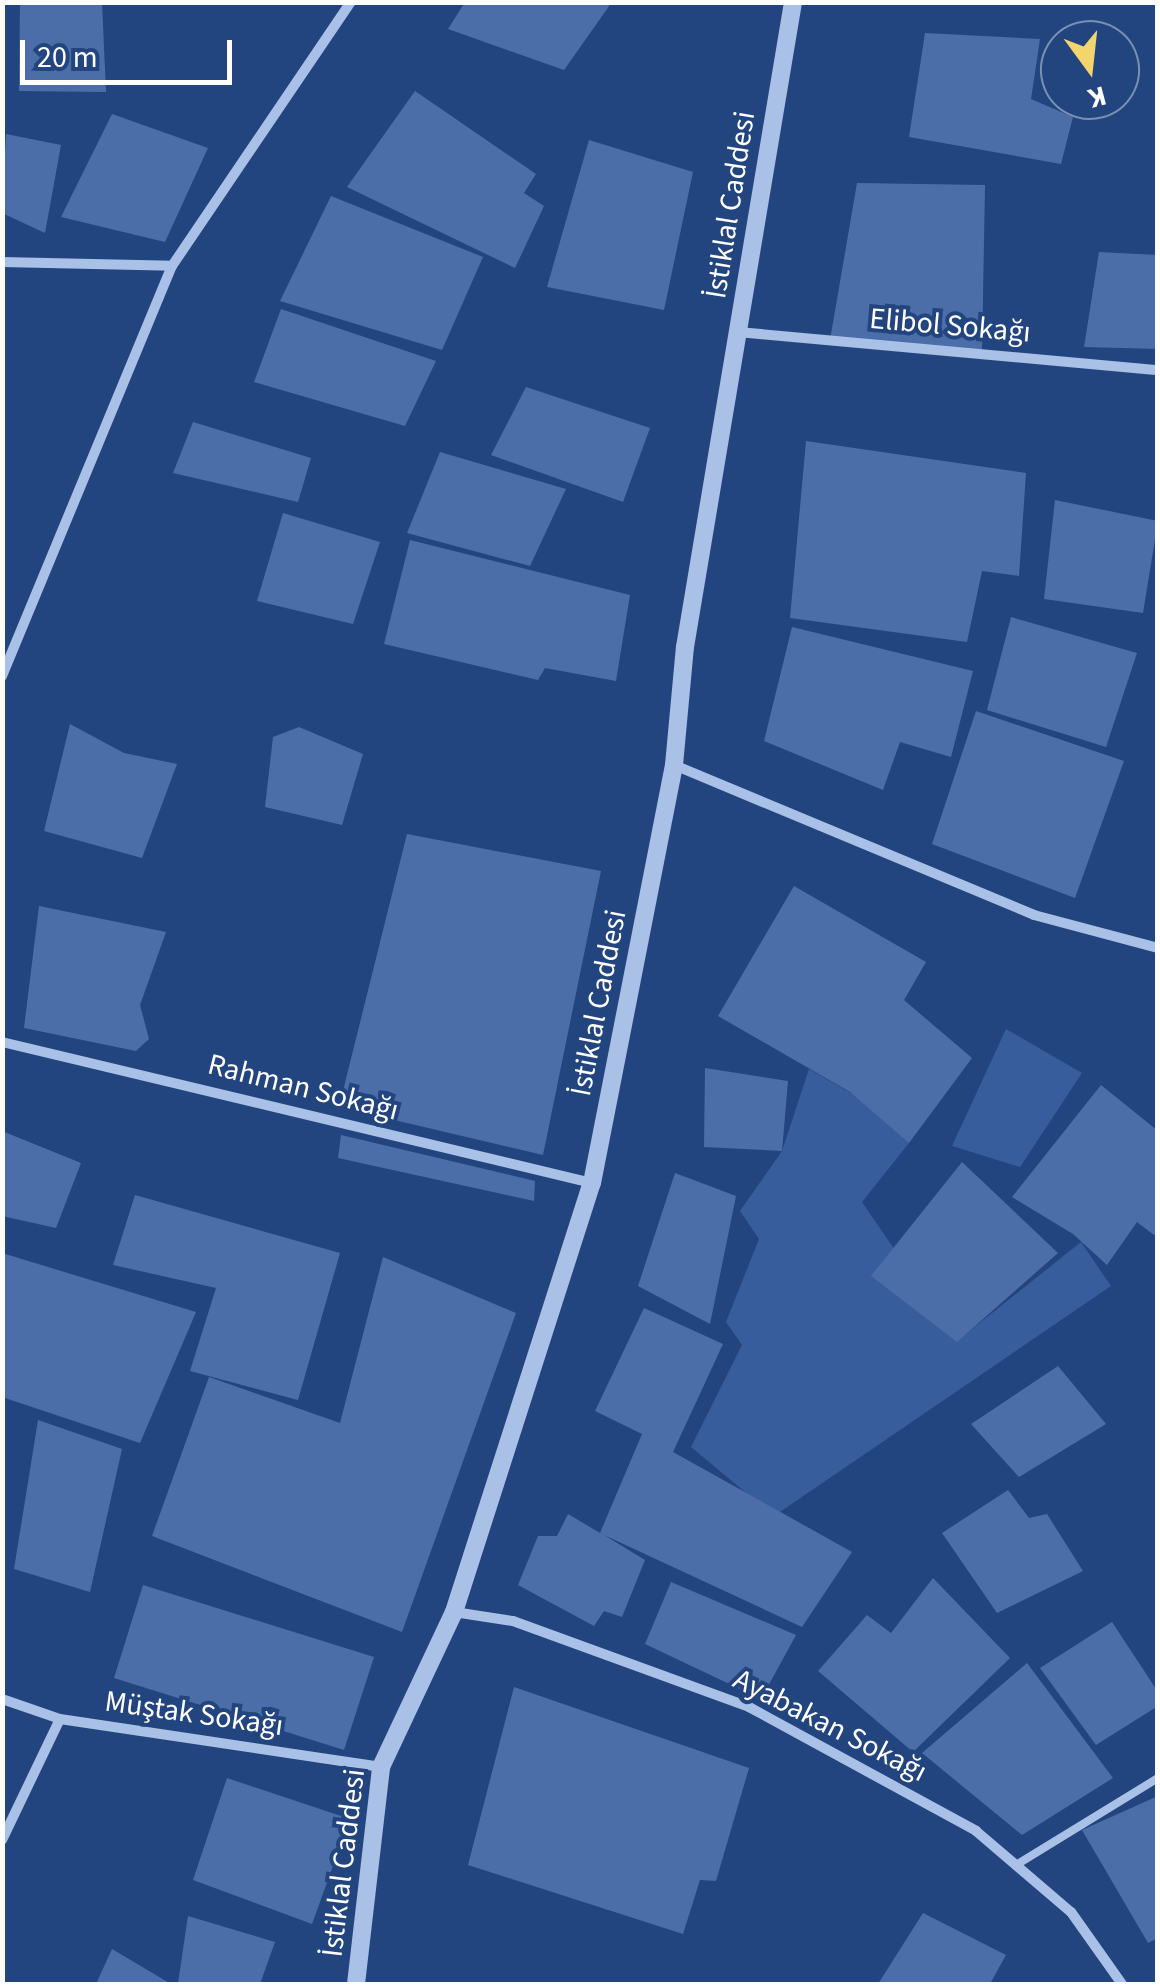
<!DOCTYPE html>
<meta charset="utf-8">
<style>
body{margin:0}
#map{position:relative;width:1160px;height:1987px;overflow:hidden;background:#23457f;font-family:"Source Sans 3",sans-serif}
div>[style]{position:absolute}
.green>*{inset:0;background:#375d9d}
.building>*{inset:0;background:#4b6ea8}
.service>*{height:8px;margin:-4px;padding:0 4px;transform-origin:4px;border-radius:4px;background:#a9c0e7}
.minor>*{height:10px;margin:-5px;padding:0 5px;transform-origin:5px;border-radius:5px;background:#a9c0e7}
.tertiary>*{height:18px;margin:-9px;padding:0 9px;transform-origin:9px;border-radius:9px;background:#a9c0e7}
span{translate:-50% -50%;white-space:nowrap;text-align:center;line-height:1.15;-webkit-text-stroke:8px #23457f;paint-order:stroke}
.street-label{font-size:30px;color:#fff}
.frame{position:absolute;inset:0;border:5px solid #fff;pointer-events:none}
.north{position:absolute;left:1040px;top:20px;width:100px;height:100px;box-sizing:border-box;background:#23457f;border:2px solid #7b8fb2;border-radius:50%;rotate:165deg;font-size:28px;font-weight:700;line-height:40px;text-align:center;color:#fff}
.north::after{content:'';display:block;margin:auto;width:35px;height:45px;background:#f2d56c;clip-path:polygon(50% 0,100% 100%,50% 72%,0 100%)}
.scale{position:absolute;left:20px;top:40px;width:212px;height:45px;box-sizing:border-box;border:5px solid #fff;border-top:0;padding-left:12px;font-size:30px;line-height:35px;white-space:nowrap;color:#fff;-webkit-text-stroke:8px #23457f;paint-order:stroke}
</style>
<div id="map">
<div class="green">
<i style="clip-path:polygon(1006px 1029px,1082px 1073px,1020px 1167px,952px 1146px)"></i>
<i style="clip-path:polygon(809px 1069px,863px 1100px,909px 1143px,862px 1202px,957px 1341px,1081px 1242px,1111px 1286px,774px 1516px,691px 1447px,742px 1345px,726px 1322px,759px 1239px,740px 1211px,782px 1151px)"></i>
</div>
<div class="building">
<i style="clip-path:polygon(20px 2px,102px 2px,106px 92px,19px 91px)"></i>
<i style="clip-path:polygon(465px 2px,612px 2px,564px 70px,448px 29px)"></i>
<i style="clip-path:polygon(925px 33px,1040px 39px,1031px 99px,1073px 117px,1061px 164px,909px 137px)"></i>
<i style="clip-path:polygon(415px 91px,536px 174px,524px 193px,544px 206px,515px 268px,347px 187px)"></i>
<i style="clip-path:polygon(112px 114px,208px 148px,165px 242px,61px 217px)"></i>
<i style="clip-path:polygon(6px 134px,61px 145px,45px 233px,2px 213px)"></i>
<i style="clip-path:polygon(589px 140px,693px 172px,664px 310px,547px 287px)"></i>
<i style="clip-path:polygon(857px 183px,985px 185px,982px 354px,830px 340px)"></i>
<i style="clip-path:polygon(331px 196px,483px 257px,442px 350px,280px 301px)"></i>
<i style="clip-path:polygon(1099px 252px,1158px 255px,1158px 349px,1084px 347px)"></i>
<i style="clip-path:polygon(281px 309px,436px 361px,405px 426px,254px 382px)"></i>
<i style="clip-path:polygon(526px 387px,650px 428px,623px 502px,491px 455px)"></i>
<i style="clip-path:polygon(193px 422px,311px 458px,298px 502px,173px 473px)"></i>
<i style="clip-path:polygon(806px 441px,1026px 473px,1019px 576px,982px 571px,967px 642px,790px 618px)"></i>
<i style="clip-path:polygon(440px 452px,566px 489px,530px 566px,407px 533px)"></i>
<i style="clip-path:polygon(1055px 500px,1158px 521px,1143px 613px,1044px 599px)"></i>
<i style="clip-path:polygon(283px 513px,380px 542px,353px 624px,257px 601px)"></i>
<i style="clip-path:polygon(410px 540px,630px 595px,616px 681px,545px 668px,538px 680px,384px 644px)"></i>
<i style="clip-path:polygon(1011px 617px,1137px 653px,1106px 747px,987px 710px)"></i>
<i style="clip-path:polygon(792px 627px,973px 671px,951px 757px,900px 742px,883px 790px,764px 741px)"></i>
<i style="clip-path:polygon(976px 711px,1124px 761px,1075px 898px,932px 844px)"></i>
<i style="clip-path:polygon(70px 724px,124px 753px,177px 764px,142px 858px,44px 831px)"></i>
<i style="clip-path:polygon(299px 727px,363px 754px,342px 825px,265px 807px,273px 737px)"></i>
<i style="clip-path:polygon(407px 834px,601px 871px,543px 1155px,339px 1107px)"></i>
<i style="clip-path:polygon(794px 886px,926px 962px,904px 1000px,972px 1058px,909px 1143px,850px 1092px,718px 1016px)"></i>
<i style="clip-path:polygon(39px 906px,166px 932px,140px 1005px,149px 1039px,136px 1051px,24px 1028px)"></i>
<i style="clip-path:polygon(705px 1068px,788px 1081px,782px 1151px,704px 1147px)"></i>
<i style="clip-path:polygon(1101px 1085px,1158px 1131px,1158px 1231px,1154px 1235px,1137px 1222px,1107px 1265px,1073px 1234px,1012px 1197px)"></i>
<i style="clip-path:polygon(2px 1131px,81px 1163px,56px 1228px,2px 1216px)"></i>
<i style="clip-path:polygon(341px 1135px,535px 1181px,534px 1201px,338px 1158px)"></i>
<i style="clip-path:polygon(962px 1162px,1058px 1253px,957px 1342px,871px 1276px)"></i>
<i style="clip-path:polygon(675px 1173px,736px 1196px,710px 1324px,638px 1286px)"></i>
<i style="clip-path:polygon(135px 1195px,340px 1253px,298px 1400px,190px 1371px,216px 1288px,113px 1265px)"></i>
<i style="clip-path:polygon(2px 1253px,196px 1312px,140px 1443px,2px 1397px)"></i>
<i style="clip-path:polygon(383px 1257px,516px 1313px,402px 1632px,152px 1536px,209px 1377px,340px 1423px)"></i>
<i style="clip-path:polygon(644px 1308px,723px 1344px,673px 1452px,852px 1552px,802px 1627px,604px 1535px,645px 1560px,622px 1617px,604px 1611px,594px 1626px,518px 1585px,538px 1536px,557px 1536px,568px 1514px,600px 1533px,642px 1434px,595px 1411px)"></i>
<i style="clip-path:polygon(1058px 1366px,1106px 1424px,1019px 1477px,971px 1424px)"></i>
<i style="clip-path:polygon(38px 1420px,122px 1449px,90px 1592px,14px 1569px)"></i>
<i style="clip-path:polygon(1008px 1490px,1029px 1518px,1047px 1514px,1083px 1571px,997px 1613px,942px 1533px)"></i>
<i style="clip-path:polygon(933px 1578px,1010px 1658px,913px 1752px,818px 1671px,867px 1615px,891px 1633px)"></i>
<i style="clip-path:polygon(671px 1582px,796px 1635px,761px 1699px,645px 1644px)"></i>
<i style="clip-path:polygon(143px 1585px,374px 1657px,344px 1750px,114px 1678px)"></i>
<i style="clip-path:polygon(1112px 1622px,1158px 1692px,1158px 1706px,1096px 1745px,1040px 1668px)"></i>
<i style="clip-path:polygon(1027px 1663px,1113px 1778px,1022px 1835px,922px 1753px)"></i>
<i style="clip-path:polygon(514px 1687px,749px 1768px,716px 1881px,700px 1880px,683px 1934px,468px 1865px)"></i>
<i style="clip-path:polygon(227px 1778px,350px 1819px,312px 1924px,193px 1880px)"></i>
<i style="clip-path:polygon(1158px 1796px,1158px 1938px,1148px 1943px,1082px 1830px)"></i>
<i style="clip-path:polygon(923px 1913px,1006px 1955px,990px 1984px,878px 1984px)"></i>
<i style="clip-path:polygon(188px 1916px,275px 1942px,260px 1984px,178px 1983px)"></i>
<i style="clip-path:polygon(112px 1949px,171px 1984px,96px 1984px)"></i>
</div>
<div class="service">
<i style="left:1016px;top:1865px;width:167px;rotate:-31.5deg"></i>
</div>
<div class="minor">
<i style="left:2px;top:262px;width:170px;rotate:1.3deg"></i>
<i style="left:738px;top:332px;width:422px;rotate:5.2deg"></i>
<i style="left:2px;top:676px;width:444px;rotate:-67.5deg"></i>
<i style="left:172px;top:266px;width:319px;rotate:-55.9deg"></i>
<i style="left:674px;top:765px;width:390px;rotate:22.6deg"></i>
<i style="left:1034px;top:915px;width:128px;rotate:14.9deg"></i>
<i style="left:2px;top:1042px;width:607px;rotate:13.44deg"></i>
<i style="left:454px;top:1612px;width:60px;rotate:8.7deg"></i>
<i style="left:513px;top:1621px;width:251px;rotate:20deg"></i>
<i style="left:749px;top:1707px;width:259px;rotate:28.6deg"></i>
<i style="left:976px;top:1831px;width:125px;rotate:40.5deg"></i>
<i style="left:1071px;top:1912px;width:88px;rotate:54.7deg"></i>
<i style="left:2px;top:1699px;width:61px;rotate:19deg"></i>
<i style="left:60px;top:1719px;width:325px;rotate:8.5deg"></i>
<i style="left:2px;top:1840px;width:134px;rotate:-64.4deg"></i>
</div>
<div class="tertiary">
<i style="left:356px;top:1984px;width:218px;rotate:-83.4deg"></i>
<i style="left:381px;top:1767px;width:171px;rotate:-64.8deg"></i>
<i style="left:454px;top:1612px;width:451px;rotate:-72.2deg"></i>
<i style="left:592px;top:1183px;width:426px;rotate:-78.9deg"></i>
<i style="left:674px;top:765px;width:119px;rotate:-84.7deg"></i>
<i style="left:685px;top:647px;width:654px;rotate:-80.49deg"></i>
</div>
<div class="street-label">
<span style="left:731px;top:205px;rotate:-81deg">İstiklal Caddesi</span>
<span style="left:950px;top:326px;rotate:5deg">Elibol Sokağı</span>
<span style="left:599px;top:1003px;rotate:-79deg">İstiklal Caddesi</span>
<span style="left:303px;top:1088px;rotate:14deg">Rahman Sokağı</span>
<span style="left:194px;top:1714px;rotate:8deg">Müştak Sokağı</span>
<span style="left:830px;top:1726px;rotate:27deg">Ayabakan Sokağı</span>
<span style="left:344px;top:1863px;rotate:-83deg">İstiklal Caddesi</span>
</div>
<div class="frame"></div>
<div class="north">K</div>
<div class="scale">20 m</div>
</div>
